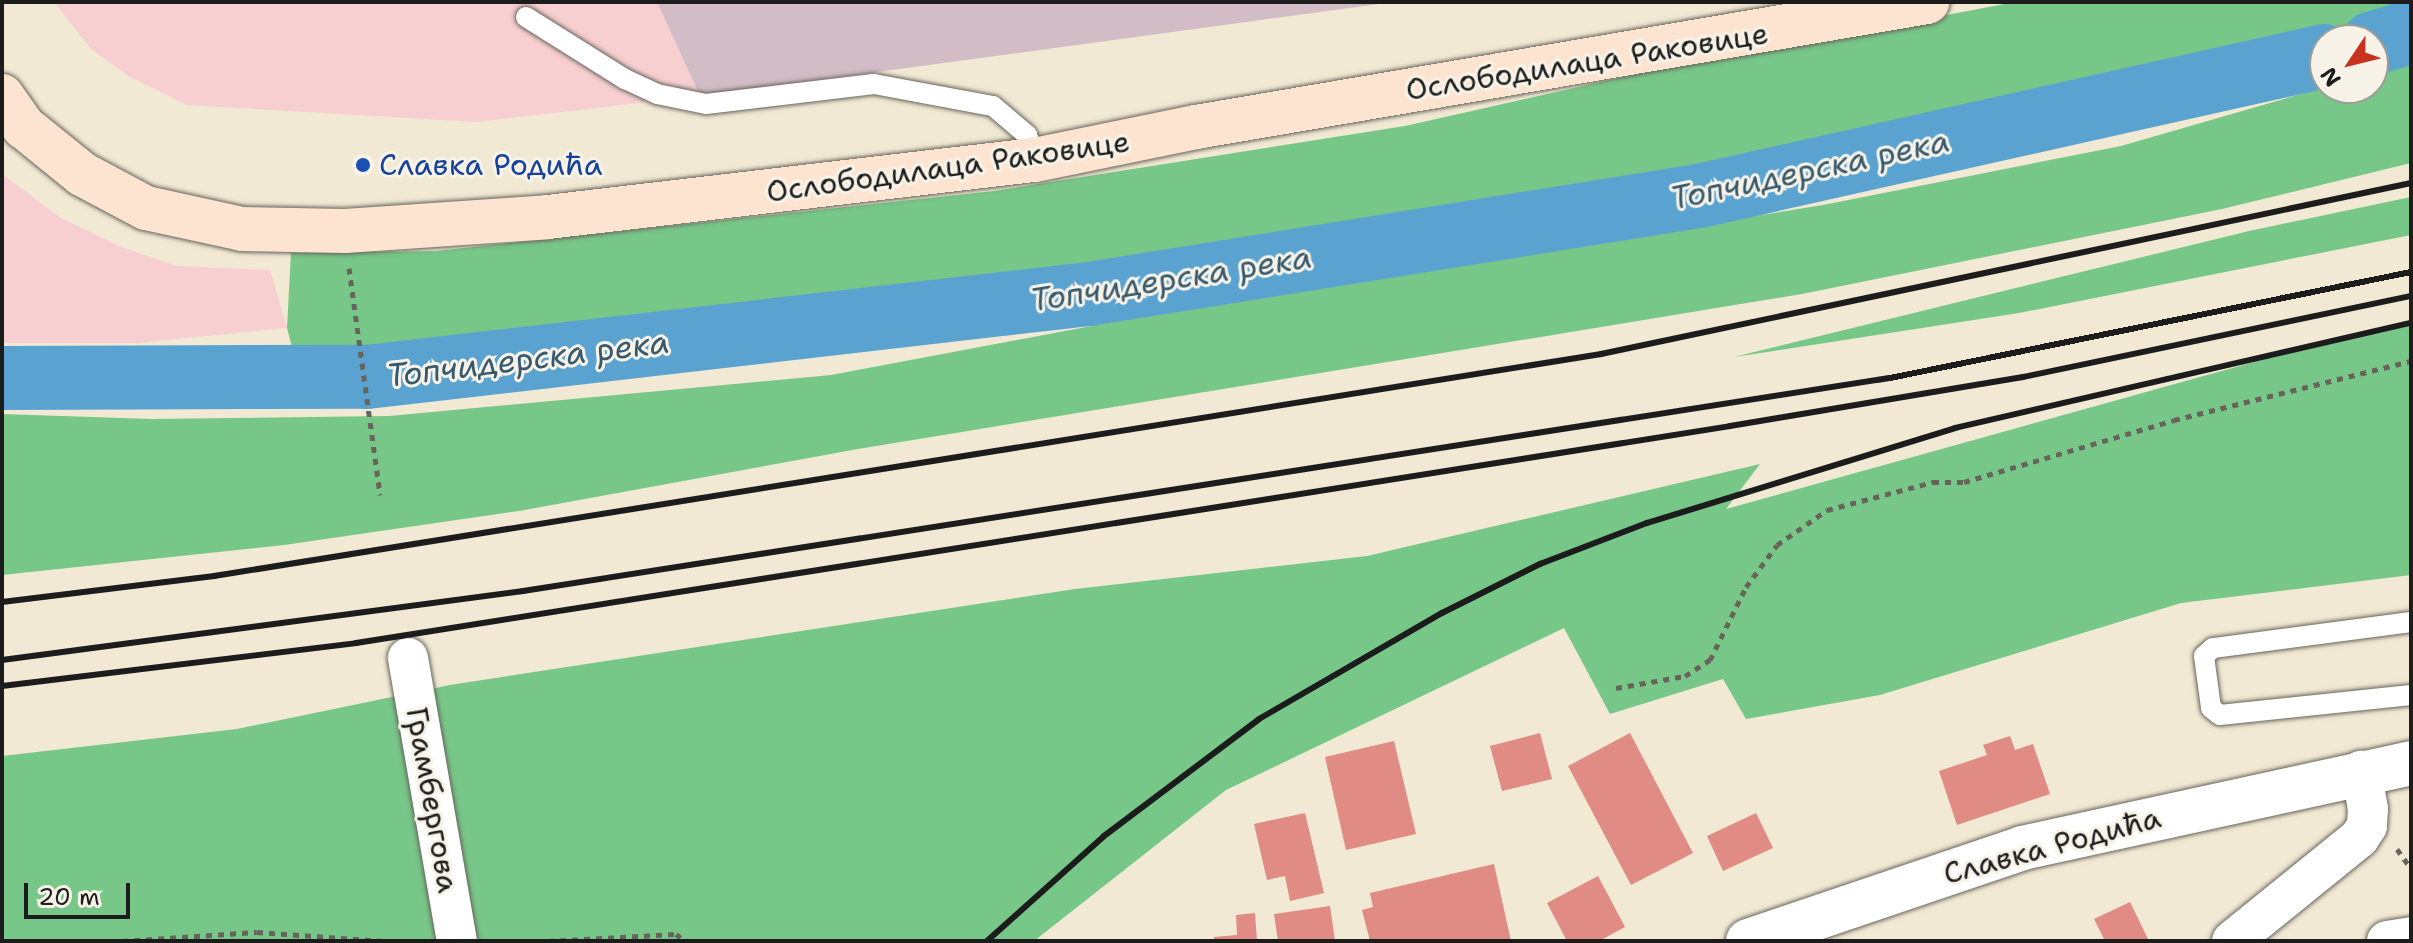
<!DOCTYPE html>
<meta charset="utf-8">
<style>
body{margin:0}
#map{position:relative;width:2413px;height:943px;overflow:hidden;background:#f1e9d3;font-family:"Shantell Sans",sans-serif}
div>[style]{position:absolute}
.built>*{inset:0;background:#f7cfd1}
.industrial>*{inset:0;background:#d2bdc6}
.green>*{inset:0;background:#77c788}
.stream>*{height:11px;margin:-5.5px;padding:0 5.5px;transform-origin:5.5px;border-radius:5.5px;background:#5aa3d1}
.river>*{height:64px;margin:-32px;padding:0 32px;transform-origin:32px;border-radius:32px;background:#5aa3d1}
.building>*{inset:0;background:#e08b83}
.path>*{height:5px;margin-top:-2.5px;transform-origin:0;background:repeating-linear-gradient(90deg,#67645c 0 6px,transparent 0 12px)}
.roads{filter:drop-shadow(0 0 2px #67645c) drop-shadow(0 0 2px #67645c)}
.service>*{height:20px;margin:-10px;padding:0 10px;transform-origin:10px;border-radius:10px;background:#fff}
.minor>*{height:40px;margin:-20px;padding:0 20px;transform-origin:20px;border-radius:20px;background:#fff}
.tertiary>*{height:44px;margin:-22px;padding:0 22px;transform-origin:22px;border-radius:22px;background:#fff}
.secondary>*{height:44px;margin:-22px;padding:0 22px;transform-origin:22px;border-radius:22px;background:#fde4d0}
.rail>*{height:6px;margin:-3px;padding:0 3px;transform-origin:3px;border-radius:3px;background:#1c1c1c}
.dots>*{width:22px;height:22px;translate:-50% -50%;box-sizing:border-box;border:4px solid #f7f3e8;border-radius:50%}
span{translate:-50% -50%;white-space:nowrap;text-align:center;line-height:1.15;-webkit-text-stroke:6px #f7f3e8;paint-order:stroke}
.street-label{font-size:30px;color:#1c1c1c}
.transit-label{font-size:30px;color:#164399}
.left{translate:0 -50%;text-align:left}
.water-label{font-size:32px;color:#38596d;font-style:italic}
.frame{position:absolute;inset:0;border:4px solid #1c1c1c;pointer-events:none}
.north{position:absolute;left:2309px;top:24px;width:80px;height:80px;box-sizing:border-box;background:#f7f3e8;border:2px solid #9f9d96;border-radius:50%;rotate:235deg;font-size:22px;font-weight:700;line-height:32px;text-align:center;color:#1c1c1c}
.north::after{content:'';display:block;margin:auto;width:28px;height:36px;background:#c8321e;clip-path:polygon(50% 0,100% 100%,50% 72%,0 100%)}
.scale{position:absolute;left:24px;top:883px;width:106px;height:36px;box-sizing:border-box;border:4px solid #1c1c1c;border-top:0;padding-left:10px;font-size:24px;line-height:28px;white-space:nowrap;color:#1c1c1c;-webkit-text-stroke:6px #f7f3e8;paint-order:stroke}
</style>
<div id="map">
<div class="built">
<i style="clip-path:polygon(54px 2px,657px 2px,700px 96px,476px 122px,187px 105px,130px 77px,91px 49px)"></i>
<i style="clip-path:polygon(2px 174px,61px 218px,119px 246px,176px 266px,270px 270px,287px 328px,137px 343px,2px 343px)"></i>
</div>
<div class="industrial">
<i style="clip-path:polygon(657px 2px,1394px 2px,700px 96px)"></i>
</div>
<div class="green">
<i style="clip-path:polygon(2015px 2px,2411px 2px,2411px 32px,2373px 43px,2325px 40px,2325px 56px,2305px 62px,1920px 147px,1521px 224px,945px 310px,367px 377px,300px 378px,287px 328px,291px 253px,436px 251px,994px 191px,1405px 126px,1636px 74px)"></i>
<i style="clip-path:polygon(2411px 63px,2411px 163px,2222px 209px,1802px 294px,858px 449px,519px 511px,284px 545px,2px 575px,2px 414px,151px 419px,389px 416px,831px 375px,1229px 300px,1823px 205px,2121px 146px,2325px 87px,2373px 88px,2373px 74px)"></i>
<i style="clip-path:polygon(2411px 197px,2411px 235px,2019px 313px,1734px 357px,2249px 231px)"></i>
<i style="clip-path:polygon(2411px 323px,2411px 575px,2181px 603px,1880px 695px,1746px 719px,1723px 679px,1610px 714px,1564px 628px,1226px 790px,1034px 941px,2px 941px,2px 756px,237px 729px,450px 685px,1075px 589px,1367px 556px,1760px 464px,1726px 509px,2279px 355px)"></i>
</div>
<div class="stream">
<i style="left:275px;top:378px;width:26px;rotate:-54deg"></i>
</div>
<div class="river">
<i style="left:2373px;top:43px;width:40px;rotate:-16deg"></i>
<i style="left:2px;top:378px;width:365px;rotate:-0.2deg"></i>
<i style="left:367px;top:377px;width:727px;rotate:-6.56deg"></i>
<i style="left:1089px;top:294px;width:618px;rotate:-9.13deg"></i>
<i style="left:1699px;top:196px;width:641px;rotate:-12.61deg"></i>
</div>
<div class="building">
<i style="clip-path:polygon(1540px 733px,1552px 779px,1502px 791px,1490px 746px)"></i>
<i style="clip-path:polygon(1630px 733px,1693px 853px,1631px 885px,1568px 766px)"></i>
<i style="clip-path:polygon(2010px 736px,2015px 750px,2033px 744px,2050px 794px,1957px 825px,1939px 771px,1987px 755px,1983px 745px)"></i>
<i style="clip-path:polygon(1394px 741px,1416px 834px,1346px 850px,1325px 757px)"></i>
<i style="clip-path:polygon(1305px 813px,1324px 893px,1290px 901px,1285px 876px,1267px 880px,1254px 824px)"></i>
<i style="clip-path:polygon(1756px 813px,1773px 848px,1723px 871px,1707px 836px)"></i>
<i style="clip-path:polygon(1494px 864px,1511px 941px,1370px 941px,1362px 910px,1373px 907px,1370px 893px)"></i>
<i style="clip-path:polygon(1598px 876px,1625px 927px,1599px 941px,1567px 941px,1547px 903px)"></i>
<i style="clip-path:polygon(2130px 902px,2149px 941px,2105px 941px,2094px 919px)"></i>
<i style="clip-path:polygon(1330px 906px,1335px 941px,1278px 941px,1274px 914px)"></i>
<i style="clip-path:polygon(1255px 913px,1257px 941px,1214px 941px,1214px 937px,1237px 935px,1236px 915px)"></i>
</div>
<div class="path">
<i style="left:349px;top:268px;width:229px;rotate:82.2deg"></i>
<i style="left:1616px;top:688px;width:70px;rotate:-9.9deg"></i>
<i style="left:1685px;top:676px;width:30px;rotate:-33deg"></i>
<i style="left:1710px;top:660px;width:81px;rotate:-63.7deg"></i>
<i style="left:1746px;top:587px;width:52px;rotate:-53.6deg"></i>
<i style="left:1777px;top:545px;width:61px;rotate:-35deg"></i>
<i style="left:1827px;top:510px;width:110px;rotate:-14.8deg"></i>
<i style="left:1933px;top:482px;width:31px"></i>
<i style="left:1964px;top:482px;width:219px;rotate:-16.4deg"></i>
<i style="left:2174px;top:420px;width:244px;rotate:-14deg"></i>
<i style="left:2397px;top:849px;width:24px;rotate:54deg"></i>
<i style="left:122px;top:941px;width:135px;rotate:-3.8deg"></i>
<i style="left:257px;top:932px;width:127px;rotate:4.1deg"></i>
<i style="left:548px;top:941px;width:128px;rotate:-3.1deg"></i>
<i style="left:676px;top:934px;width:11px;rotate:38deg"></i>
</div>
<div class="roads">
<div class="service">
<i style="left:526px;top:17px;width:117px;rotate:32.1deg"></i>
<i style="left:625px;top:79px;width:35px;rotate:25deg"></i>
<i style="left:657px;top:94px;width:50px;rotate:11.5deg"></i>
<i style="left:706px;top:104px;width:169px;rotate:-6.8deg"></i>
<i style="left:874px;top:84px;width:121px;rotate:10.5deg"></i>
<i style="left:993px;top:106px;width:45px;rotate:40.5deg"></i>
<i style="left:1027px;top:135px;width:26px;rotate:72deg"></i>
<i style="left:2411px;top:622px;width:200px;rotate:172.5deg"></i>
<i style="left:2213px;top:648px;width:12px;rotate:138deg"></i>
<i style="left:2204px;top:656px;width:52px;rotate:82.3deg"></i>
<i style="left:2211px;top:708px;width:11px;rotate:38deg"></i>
<i style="left:2220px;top:715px;width:192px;rotate:-6deg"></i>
</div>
<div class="minor">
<i style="left:408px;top:658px;width:287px;rotate:80.2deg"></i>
<i style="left:2232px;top:941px;width:164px;rotate:-39deg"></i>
<i style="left:2359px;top:838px;width:14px;rotate:-56deg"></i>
<i style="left:2367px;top:826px;width:17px;rotate:-87deg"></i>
<i style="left:2368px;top:809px;width:39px;rotate:-100deg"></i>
<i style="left:2387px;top:941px;width:24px;rotate:-9deg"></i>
</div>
<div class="tertiary">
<i style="left:1748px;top:941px;width:289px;rotate:-18.7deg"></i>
<i style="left:2022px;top:848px;width:398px;rotate:-12.3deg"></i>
</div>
<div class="secondary">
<i style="left:2px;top:96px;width:38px;rotate:55deg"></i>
<i style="left:24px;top:127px;width:75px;rotate:39deg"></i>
<i style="left:82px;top:174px;width:72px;rotate:28deg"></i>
<i style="left:146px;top:208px;width:98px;rotate:12.3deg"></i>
<i style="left:242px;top:229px;width:103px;rotate:1.1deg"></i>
<i style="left:345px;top:231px;width:203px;rotate:-3.9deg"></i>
<i style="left:548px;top:217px;width:490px;rotate:-6.7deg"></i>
<i style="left:1035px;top:160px;width:164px;rotate:-11.6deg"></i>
<i style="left:1196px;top:127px;width:742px;rotate:-9.7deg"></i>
</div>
</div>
<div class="rail">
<i style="left:2px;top:602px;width:214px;rotate:-7deg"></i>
<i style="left:214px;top:576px;width:1405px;rotate:-9.09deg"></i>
<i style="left:1601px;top:354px;width:828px;rotate:-11.92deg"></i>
<i style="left:2px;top:660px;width:526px;rotate:-7.54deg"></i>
<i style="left:523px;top:591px;width:1383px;rotate:-8.86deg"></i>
<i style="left:1890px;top:378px;width:532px;rotate:-11.5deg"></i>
<i style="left:2px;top:686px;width:357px;rotate:-6.9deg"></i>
<i style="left:356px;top:643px;width:1391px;rotate:-8.97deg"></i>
<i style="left:1730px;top:426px;width:297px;rotate:-9.5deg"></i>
<i style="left:2023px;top:377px;width:396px;rotate:-11.8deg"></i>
<i style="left:987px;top:941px;width:157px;rotate:-41.9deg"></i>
<i style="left:1104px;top:836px;width:194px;rotate:-37deg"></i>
<i style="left:1259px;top:719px;width:211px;rotate:-30.1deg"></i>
<i style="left:1442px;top:613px;width:110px;rotate:-26.6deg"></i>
<i style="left:1540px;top:564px;width:115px;rotate:-21deg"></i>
<i style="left:1647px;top:523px;width:322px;rotate:-17.1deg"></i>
<i style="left:1955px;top:428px;width:468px;rotate:-13deg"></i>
</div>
<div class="dots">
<i style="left:363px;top:165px;background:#1a4fb4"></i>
</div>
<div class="street-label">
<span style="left:1587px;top:62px;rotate:-9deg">Ослободилаца Раковице</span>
<span style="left:948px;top:167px;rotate:-8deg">Ослободилаца Раковице</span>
<span style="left:432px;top:800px;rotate:80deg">Грамбергова</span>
<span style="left:2052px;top:846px;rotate:-15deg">Славка Родића</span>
</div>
<div class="transit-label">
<span class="left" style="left:379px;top:165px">Славка Родића</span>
</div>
<div class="water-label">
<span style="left:1810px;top:170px;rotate:-12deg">Топчидерска река</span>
<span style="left:1171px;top:279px;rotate:-9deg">Топчидерска река</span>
<span style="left:528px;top:359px;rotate:-7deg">Топчидерска река</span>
</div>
<div class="frame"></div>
<div class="north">N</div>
<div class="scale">20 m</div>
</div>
